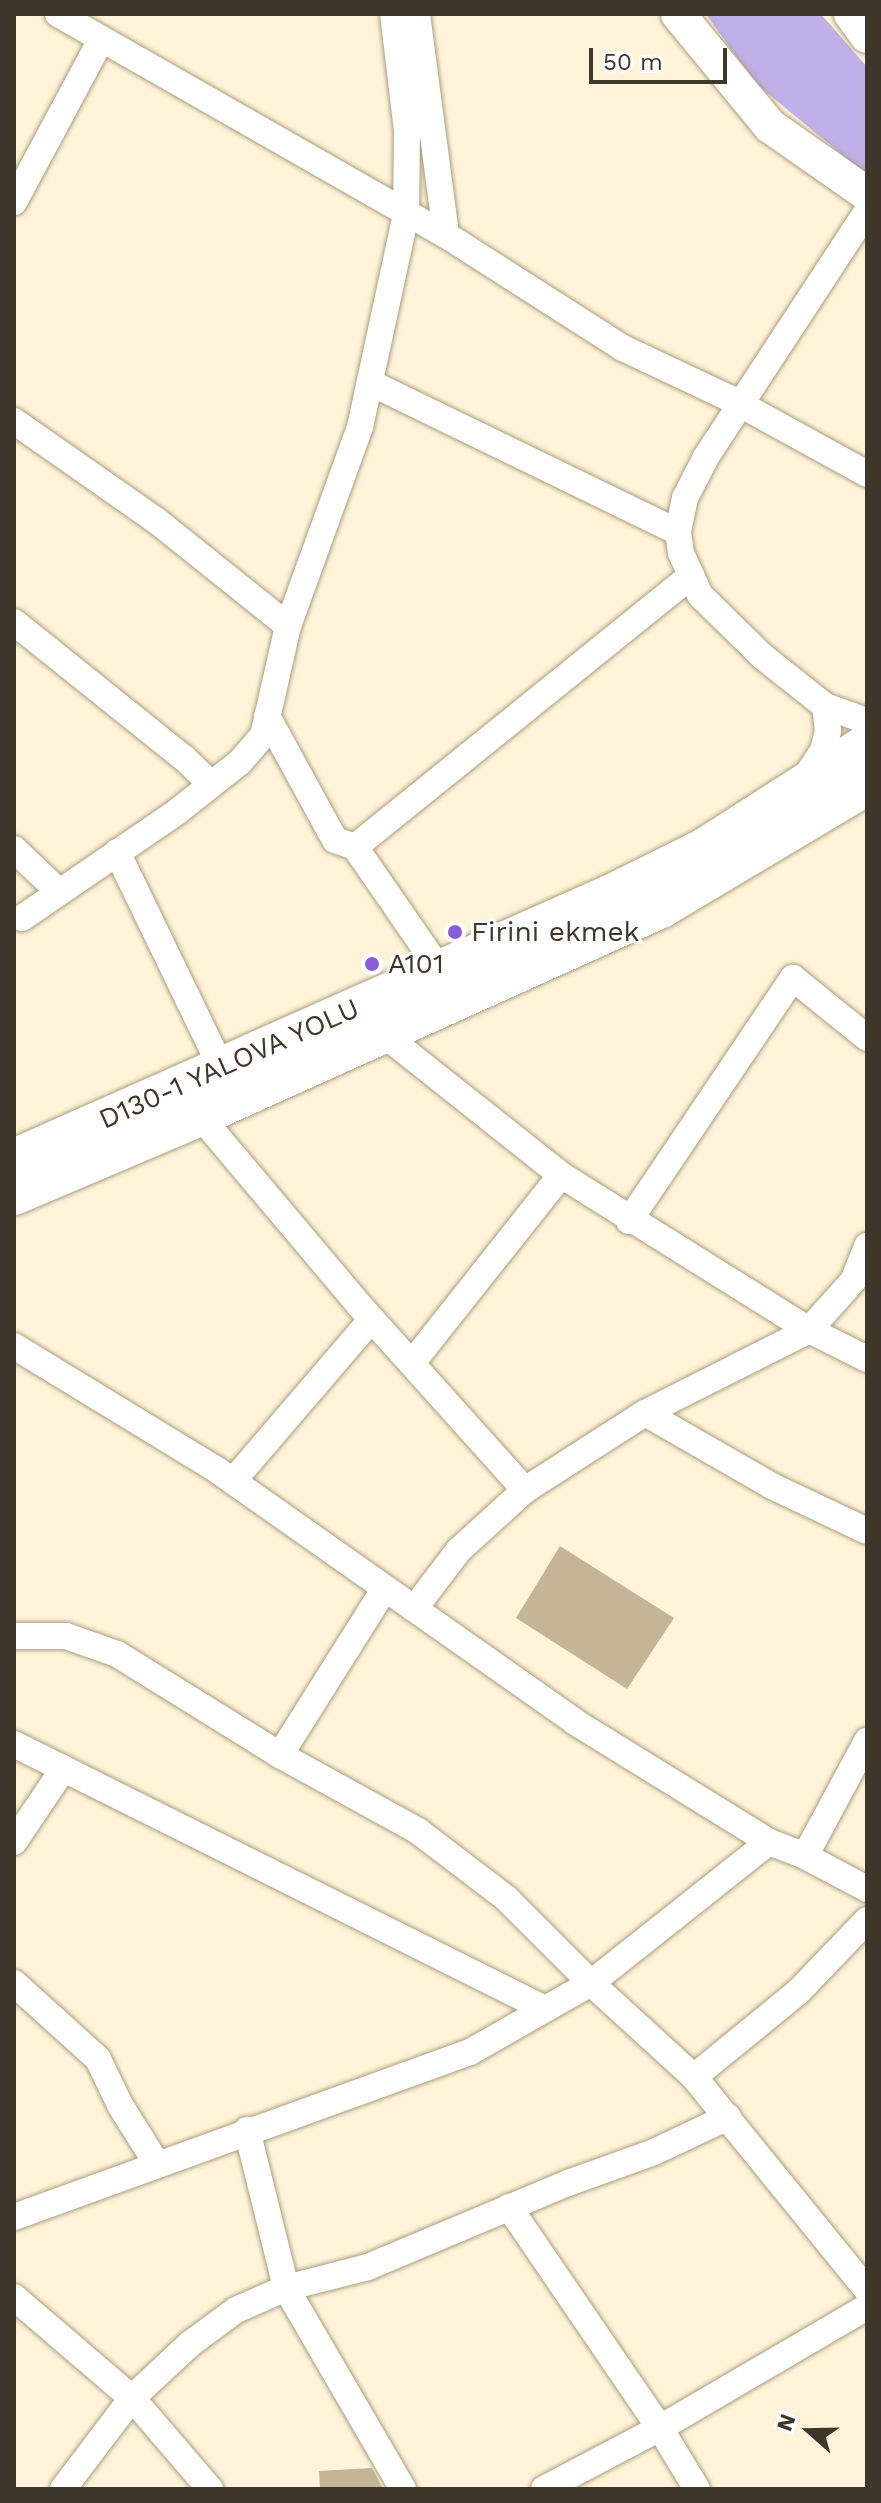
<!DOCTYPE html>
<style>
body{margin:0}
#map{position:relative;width:881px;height:2503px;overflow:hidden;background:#fff3d9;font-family:"Work Sans",sans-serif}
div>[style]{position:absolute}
.water>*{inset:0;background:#bfb0e7}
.building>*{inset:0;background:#c3b595}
.roads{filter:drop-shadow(0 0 2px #ac9e7f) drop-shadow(0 0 2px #ac9e7f)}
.minor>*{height:26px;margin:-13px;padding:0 13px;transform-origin:13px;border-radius:13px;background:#fff}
.major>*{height:34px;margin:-17px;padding:0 17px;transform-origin:17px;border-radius:17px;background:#fff}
.highway>*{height:40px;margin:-20px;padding:0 20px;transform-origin:20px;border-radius:20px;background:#fff}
.dots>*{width:22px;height:22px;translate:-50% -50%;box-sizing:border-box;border:4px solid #fff;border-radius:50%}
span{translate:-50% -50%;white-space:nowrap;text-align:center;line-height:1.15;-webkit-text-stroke:6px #fff;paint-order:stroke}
.poi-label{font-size:28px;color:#3d372a}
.left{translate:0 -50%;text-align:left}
.street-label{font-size:28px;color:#3d372a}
.frame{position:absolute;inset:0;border:16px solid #3d372a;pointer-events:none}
.north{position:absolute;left:769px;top:2391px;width:80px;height:80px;-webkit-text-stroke:6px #fff;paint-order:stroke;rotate:290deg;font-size:22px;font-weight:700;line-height:32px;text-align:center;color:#3d372a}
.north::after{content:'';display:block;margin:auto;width:28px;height:36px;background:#3d372a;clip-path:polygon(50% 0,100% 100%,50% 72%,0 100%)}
.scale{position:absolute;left:589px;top:48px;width:138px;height:36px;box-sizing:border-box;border:4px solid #3d372a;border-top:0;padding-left:10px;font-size:24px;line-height:28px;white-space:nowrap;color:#3d372a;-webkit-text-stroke:6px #fff;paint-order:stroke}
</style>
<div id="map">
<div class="water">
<i style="clip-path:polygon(706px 14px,821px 14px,867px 67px,867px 175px,755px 83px)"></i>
</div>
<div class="building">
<i style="clip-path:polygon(560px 1546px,674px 1618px,627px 1689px,516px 1618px)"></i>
<i style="clip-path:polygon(372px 2468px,383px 2489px,320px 2489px,319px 2471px)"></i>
</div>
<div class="roads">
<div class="minor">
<i style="left:58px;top:14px;width:447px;rotate:29.7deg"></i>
<i style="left:446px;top:235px;width:210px;rotate:32.6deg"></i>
<i style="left:623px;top:348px;width:117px;rotate:25.3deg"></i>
<i style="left:729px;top:398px;width:158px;rotate:28.8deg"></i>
<i style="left:417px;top:14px;width:223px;rotate:82.5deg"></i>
<i style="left:14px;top:202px;width:184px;rotate:-61.8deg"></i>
<i style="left:867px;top:211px;width:296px;rotate:123.2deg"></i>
<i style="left:705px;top:459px;width:44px;rotate:117.1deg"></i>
<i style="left:685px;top:498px;width:35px;rotate:102deg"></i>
<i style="left:678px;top:532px;width:21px;rotate:82deg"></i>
<i style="left:681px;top:553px;width:46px;rotate:65.7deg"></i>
<i style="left:700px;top:595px;width:87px;rotate:44.5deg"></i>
<i style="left:762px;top:656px;width:80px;rotate:38.4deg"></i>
<i style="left:825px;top:706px;width:45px;rotate:19.7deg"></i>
<i style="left:371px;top:383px;width:341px;rotate:25.9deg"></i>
<i style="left:14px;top:421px;width:174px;rotate:35deg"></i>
<i style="left:157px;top:521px;width:168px;rotate:38.7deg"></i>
<i style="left:14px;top:622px;width:218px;rotate:38.7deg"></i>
<i style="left:184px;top:758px;width:37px;rotate:44deg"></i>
<i style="left:267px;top:716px;width:141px;rotate:61.3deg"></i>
<i style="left:335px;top:840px;width:21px;rotate:19deg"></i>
<i style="left:355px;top:847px;width:432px;rotate:-38.9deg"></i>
<i style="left:806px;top:776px;width:30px;rotate:-56deg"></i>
<i style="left:823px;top:751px;width:21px;rotate:-76deg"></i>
<i style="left:828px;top:731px;width:25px;rotate:-97deg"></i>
<i style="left:355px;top:847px;width:150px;rotate:55.4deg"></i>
<i style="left:14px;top:849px;width:59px;rotate:43.6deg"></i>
<i style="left:117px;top:852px;width:239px;rotate:64.2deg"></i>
<i style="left:22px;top:918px;width:189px;rotate:-34.4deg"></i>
<i style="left:178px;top:811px;width:79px;rotate:-38.3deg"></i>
<i style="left:240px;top:762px;width:35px;rotate:-49deg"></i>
<i style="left:263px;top:736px;width:113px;rotate:-77.2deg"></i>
<i style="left:288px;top:626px;width:212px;rotate:-70.1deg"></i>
<i style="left:360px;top:427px;width:218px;rotate:-77.8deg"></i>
<i style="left:406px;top:214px;width:83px;rotate:-89.3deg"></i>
<i style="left:407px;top:131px;width:118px;rotate:-96.8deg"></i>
<i style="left:382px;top:1033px;width:228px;rotate:38.4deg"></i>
<i style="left:561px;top:1175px;width:292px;rotate:32deg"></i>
<i style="left:809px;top:1330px;width:65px;rotate:26.6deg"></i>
<i style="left:200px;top:1116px;width:247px;rotate:49.9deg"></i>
<i style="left:359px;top:1305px;width:249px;rotate:48.1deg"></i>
<i style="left:629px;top:1221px;width:293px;rotate:-56deg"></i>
<i style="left:793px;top:978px;width:95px;rotate:39deg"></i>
<i style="left:14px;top:1346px;width:238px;rotate:31.4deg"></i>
<i style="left:217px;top:1470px;width:438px;rotate:35.1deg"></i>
<i style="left:575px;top:1722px;width:228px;rotate:31.7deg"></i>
<i style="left:769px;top:1842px;width:39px;rotate:21deg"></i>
<i style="left:805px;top:1856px;width:70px;rotate:28deg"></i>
<i style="left:412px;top:1363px;width:240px;rotate:-51.6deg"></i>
<i style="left:645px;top:1413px;width:146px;rotate:29.9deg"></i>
<i style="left:772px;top:1486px;width:105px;rotate:25.3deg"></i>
<i style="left:233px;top:1481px;width:213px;rotate:-49.4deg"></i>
<i style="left:414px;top:1609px;width:74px;rotate:-52.7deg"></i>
<i style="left:459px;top:1550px;width:89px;rotate:-42.3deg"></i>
<i style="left:525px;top:1490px;width:143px;rotate:-32.7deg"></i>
<i style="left:645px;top:1413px;width:184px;rotate:-26.8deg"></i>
<i style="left:809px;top:1330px;width:66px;rotate:-48.1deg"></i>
<i style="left:853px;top:1281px;width:38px;rotate:-68deg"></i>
<i style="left:14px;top:1636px;width:52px"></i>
<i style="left:66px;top:1636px;width:54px;rotate:19.4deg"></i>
<i style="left:117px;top:1654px;width:192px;rotate:31.8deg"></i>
<i style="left:280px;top:1755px;width:158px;rotate:28.8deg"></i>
<i style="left:418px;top:1831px;width:111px;rotate:37.3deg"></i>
<i style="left:506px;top:1898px;width:120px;rotate:45deg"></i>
<i style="left:591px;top:1983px;width:139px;rotate:42.4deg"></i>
<i style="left:694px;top:2077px;width:274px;rotate:50.9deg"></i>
<i style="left:14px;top:1744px;width:593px;rotate:26.52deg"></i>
<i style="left:280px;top:1755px;width:197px;rotate:-57.8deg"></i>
<i style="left:14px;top:1842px;width:89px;rotate:-56deg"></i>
<i style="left:805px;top:1856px;width:131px;rotate:-61.7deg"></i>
<i style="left:14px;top:1983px;width:113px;rotate:42.1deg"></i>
<i style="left:98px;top:2059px;width:51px;rotate:64.4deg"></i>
<i style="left:120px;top:2105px;width:70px;rotate:57.9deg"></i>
<i style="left:694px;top:2077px;width:136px;rotate:-39.3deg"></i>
<i style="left:799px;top:1991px;width:98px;rotate:-46.2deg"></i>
<i style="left:247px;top:2130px;width:163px;rotate:76.1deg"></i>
<i style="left:286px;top:2288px;width:233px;rotate:59.8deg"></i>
<i style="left:509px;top:2207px;width:268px;rotate:55.7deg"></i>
<i style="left:660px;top:2428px;width:71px;rotate:58.8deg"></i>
<i style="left:14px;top:2217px;width:485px;rotate:-19.9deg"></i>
<i style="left:470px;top:2052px;width:139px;rotate:-29.7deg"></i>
<i style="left:591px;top:1983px;width:227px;rotate:-38.4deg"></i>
<i style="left:14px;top:2297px;width:155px;rotate:40.6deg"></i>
<i style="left:132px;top:2398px;width:120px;rotate:49.4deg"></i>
<i style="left:63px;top:2489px;width:114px;rotate:-52.8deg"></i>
<i style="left:132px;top:2398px;width:79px;rotate:-43deg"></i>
<i style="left:190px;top:2344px;width:57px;rotate:-36.5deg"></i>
<i style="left:236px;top:2310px;width:55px;rotate:-23.7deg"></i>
<i style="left:286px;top:2288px;width:85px;rotate:-14.4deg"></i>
<i style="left:368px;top:2267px;width:217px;rotate:-22.8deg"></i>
<i style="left:568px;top:2183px;width:91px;rotate:-19.8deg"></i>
<i style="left:654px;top:2152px;width:82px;rotate:-25.3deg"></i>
<i style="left:544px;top:2489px;width:131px;rotate:-27.7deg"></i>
<i style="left:660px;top:2428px;width:240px;rotate:-30.3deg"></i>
</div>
<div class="major">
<i style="left:678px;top:14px;width:145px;rotate:50.6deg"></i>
<i style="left:770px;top:126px;width:118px;rotate:35deg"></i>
<i style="left:851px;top:14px;width:27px;rotate:54deg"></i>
</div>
<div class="highway">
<i style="left:14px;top:1159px;width:654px;rotate:-23.9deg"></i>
<i style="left:612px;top:894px;width:102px;rotate:-26.3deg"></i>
<i style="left:703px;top:849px;width:195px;rotate:-32.6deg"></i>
<i style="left:14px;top:1195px;width:202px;rotate:-23deg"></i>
<i style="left:200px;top:1116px;width:506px;rotate:-24.28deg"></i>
<i style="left:661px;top:908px;width:240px;rotate:-30.8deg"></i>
</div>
</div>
<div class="dots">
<i style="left:455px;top:932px;background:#8a5ed8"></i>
<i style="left:372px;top:964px;background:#8a5ed8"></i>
</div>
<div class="poi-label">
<span class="left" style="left:471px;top:932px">Firini ekmek</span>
<span class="left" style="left:388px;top:964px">A101</span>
</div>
<div class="street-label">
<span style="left:229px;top:1064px;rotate:-24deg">D130-1 YALOVA YOLU</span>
</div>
<div class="frame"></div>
<div class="north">N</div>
<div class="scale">50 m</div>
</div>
